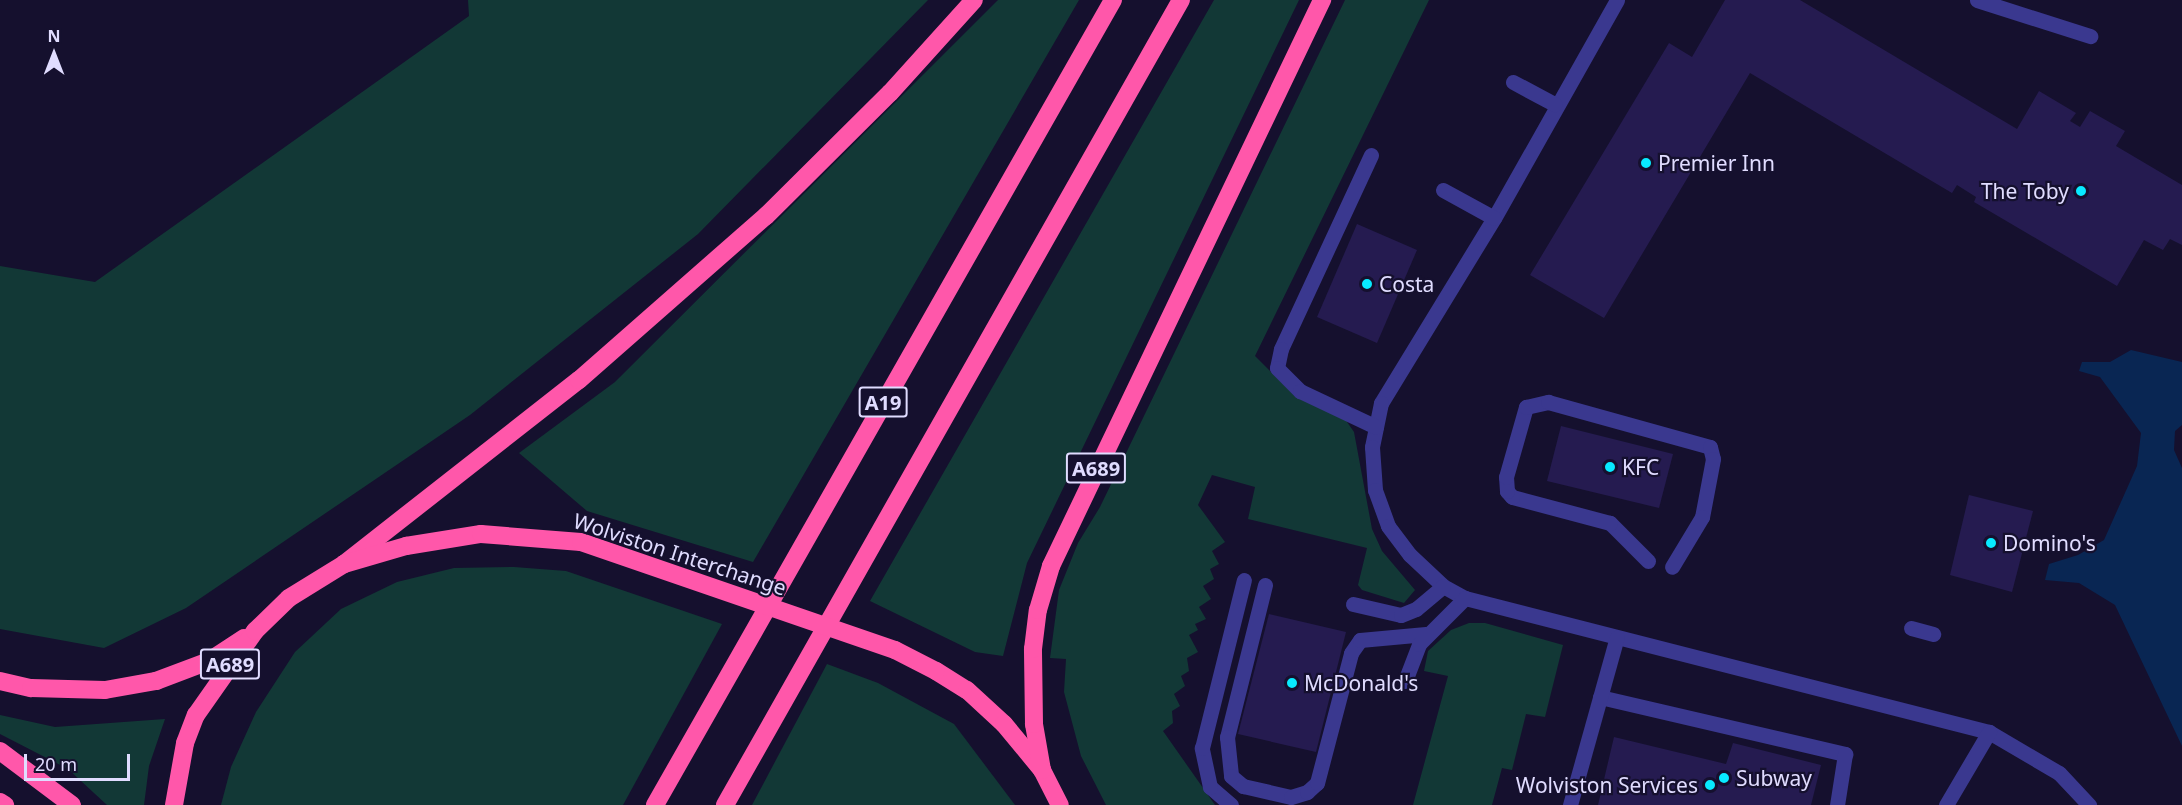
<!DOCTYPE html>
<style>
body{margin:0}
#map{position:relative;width:2182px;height:805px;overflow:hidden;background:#15102e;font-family:"Noto Sans",sans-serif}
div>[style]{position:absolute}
.green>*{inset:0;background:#123836}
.water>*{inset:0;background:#092653}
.building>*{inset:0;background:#251b50}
.minor>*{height:15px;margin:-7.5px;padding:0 7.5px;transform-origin:7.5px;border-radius:7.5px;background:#3a388f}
.highway>*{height:18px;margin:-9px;padding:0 9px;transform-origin:9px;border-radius:9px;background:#ff57aa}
.highway-bridge>*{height:18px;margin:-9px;padding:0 9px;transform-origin:9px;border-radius:9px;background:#ff57aa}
.dots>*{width:16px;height:16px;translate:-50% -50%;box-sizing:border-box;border:3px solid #15102e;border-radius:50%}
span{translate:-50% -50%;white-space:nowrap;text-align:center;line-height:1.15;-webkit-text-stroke:4.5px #15102e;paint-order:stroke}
.shield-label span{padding:2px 4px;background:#15102e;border:2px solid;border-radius:4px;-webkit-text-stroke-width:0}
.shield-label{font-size:20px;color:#e0dcff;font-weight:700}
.poi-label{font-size:21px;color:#e0dcff}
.left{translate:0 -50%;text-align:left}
.right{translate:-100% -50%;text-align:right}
.street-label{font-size:21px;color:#e0dcff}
.north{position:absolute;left:24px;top:24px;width:60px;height:60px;-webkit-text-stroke:4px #15102e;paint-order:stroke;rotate:0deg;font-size:16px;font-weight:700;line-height:24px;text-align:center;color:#e0dcff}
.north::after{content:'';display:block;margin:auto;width:21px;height:27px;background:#e0dcff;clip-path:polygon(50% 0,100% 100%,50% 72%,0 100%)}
.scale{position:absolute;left:24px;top:754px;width:106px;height:27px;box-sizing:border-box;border:3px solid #e0dcff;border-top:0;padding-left:8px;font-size:18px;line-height:21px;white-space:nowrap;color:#e0dcff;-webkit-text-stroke:4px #15102e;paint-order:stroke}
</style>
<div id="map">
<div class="green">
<i style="clip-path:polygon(468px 0,928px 0,698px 234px,470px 415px,186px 608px,104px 648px,0 629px,0 266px,95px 282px,469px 16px)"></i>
<i style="clip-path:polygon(998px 0,1079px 0,753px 562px,587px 511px,519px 453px,615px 382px)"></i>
<i style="clip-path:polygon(1214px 0,1299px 0,1027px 563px,1003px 656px,975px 652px,870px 601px)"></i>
<i style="clip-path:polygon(1345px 0,1429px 0,1255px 356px,1296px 397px,1345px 419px,1354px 432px,1372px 529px,1382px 551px,1415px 590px,1404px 603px,1362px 590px,1358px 585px,1367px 548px,1248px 519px,1255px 487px,1212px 475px,1198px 505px,1225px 542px,1212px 551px,1219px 564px,1210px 569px,1214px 579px,1203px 586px,1211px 599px,1199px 607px,1206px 619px,1195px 624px,1198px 630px,1189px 635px,1198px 652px,1187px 658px,1189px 671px,1181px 676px,1185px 686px,1174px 694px,1180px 706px,1172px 711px,1173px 723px,1163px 731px,1215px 805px,1106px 805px,1081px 756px,1064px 692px,1066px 659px,1050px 658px,1059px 590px,1078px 543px,1100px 507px)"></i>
<i style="clip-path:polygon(514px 567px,566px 571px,722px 624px,623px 805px,221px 805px,231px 767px,256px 712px,295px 652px,341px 609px,397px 582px,454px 568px)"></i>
<i style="clip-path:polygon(1469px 623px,1485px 623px,1563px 645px,1545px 717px,1526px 714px,1512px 770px,1502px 768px,1492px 805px,1413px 805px,1448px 676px,1424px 671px,1428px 651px,1451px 630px)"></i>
<i style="clip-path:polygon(827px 664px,878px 683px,954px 724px,1015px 805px,752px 805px)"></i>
<i style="clip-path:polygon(0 715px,55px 727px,165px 719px,149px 766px,144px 805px,107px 805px,68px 769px,0 734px)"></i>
</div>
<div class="water">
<i style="clip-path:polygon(2131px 350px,2182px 362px,2182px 425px,2175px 431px,2174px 450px,2182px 468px,2182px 746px,2115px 605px,2079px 583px,2045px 580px,2049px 564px,2078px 555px,2104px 540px,2137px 466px,2141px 433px,2100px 377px,2079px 371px,2082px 362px,2110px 362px)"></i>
</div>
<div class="building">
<i style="clip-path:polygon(1725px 0,1800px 0,2017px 129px,2039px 91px,2076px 113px,2070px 121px,2080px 127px,2090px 111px,2125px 131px,2116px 146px,2182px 185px,2182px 245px,2170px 239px,2163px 250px,2144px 240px,2117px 286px,1974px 202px,1976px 197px,1957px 185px,1952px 193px,1750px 73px,1604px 318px,1530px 275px,1669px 43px,1692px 57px)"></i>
<i style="clip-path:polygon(1357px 224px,1417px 250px,1377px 343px,1317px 317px)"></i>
<i style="clip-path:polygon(1561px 426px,1673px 454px,1659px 508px,1547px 481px)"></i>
<i style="clip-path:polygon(1969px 495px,2033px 511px,2012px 592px,1950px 575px)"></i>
<i style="clip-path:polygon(1269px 614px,1346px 632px,1316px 752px,1238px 734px)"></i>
<i style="clip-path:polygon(1614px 737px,1726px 764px,1733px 743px,1821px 765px,1811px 805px,1598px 805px)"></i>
</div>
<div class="minor">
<i style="left:1617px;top:0;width:250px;rotate:119.4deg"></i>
<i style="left:1494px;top:218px;width:217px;rotate:121.4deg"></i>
<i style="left:1381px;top:403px;width:45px;rotate:101.6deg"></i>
<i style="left:1372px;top:447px;width:43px;rotate:86deg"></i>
<i style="left:1375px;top:490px;width:38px;rotate:70deg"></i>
<i style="left:1388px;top:526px;width:36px;rotate:53deg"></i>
<i style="left:1410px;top:555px;width:45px;rotate:43.2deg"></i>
<i style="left:1443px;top:586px;width:25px;rotate:29deg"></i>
<i style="left:1465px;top:598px;width:541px;rotate:14.34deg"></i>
<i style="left:1989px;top:732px;width:81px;rotate:30.4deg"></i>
<i style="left:2059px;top:773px;width:44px;rotate:46.8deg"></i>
<i style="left:1977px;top:0;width:119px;rotate:17.7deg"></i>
<i style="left:1513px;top:82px;width:47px;rotate:28.2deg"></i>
<i style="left:1371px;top:155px;width:214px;rotate:114.9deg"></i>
<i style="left:1281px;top:349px;width:19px;rotate:102deg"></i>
<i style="left:1277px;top:368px;width:33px;rotate:45deg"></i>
<i style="left:1300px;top:391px;width:84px;rotate:25.3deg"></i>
<i style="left:1443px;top:190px;width:58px;rotate:28.8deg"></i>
<i style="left:1648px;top:561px;width:54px;rotate:-135deg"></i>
<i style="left:1610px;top:523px;width:101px;rotate:-165.1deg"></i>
<i style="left:1512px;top:497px;width:8px;rotate:-130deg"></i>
<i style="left:1507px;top:491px;width:14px;rotate:-94deg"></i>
<i style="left:1506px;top:477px;width:73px;rotate:-74.1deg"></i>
<i style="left:1526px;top:407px;width:23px;rotate:-13deg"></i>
<i style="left:1548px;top:402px;width:168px;rotate:15.5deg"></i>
<i style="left:1710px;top:447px;width:12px;rotate:76deg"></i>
<i style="left:1713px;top:459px;width:59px;rotate:100.7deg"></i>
<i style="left:1702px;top:517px;width:58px;rotate:121deg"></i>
<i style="left:1265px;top:585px;width:157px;rotate:104deg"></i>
<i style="left:1227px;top:737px;width:39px;rotate:84deg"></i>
<i style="left:1231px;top:776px;width:16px;rotate:40deg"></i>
<i style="left:1243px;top:786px;width:49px;rotate:12.9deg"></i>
<i style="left:1291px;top:797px;width:17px;rotate:-17deg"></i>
<i style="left:1307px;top:792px;width:13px;rotate:-42deg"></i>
<i style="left:1317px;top:783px;width:134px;rotate:-75.3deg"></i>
<i style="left:1351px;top:653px;width:16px;rotate:-55deg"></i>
<i style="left:1360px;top:640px;width:66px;rotate:-5.2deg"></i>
<i style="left:1353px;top:604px;width:49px;rotate:12.9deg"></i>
<i style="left:1401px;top:615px;width:16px;rotate:-22deg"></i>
<i style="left:1416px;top:609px;width:35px;rotate:-40deg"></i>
<i style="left:1911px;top:628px;width:23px;rotate:15deg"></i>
<i style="left:1405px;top:681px;width:40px;rotate:-69deg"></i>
<i style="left:1419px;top:644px;width:65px;rotate:-45deg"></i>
<i style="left:1600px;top:697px;width:252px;rotate:13.1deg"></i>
<i style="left:1845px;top:754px;width:52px;rotate:98.9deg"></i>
<i style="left:1231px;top:805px;width:28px;rotate:-139deg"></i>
<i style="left:1210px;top:787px;width:40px;rotate:-102deg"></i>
<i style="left:1202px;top:748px;width:173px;rotate:-76deg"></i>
<i style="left:1570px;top:805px;width:174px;rotate:-74.4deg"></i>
<i style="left:1946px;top:805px;width:85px;rotate:-59.5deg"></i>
</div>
<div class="highway">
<i style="left:344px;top:564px;width:298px;rotate:-38.1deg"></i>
<i style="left:579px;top:380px;width:249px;rotate:-41.3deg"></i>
<i style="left:766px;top:216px;width:175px;rotate:-44.8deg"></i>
<i style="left:890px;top:93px;width:125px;rotate:-47.9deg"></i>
<i style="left:936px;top:671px;width:36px;rotate:32deg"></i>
<i style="left:967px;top:690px;width:50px;rotate:42.6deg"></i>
<i style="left:1004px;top:724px;width:60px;rotate:50.4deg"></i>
<i style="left:1042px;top:770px;width:39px;rotate:63deg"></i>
<i style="left:0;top:681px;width:32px;rotate:13deg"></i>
<i style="left:31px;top:688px;width:74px;rotate:1.5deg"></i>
<i style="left:105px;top:690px;width:52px;rotate:-10deg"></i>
<i style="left:156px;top:681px;width:57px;rotate:-20.7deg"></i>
<i style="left:209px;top:661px;width:42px;rotate:-33.3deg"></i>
<i style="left:0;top:751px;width:90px;rotate:36.9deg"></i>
<i style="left:1042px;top:770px;width:47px;rotate:-99.9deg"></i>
<i style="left:1034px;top:724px;width:75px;rotate:-90.8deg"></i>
<i style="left:1033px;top:649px;width:39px;rotate:-83deg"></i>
<i style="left:1038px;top:610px;width:46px;rotate:-73.5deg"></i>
<i style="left:1051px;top:566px;width:628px;rotate:-64.41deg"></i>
<i style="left:0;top:802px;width:6px;rotate:31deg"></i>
<i style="left:174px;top:805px;width:63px;rotate:-79.9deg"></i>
<i style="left:185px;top:743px;width:30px;rotate:-69deg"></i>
<i style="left:196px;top:715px;width:103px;rotate:-54.9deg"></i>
<i style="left:255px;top:631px;width:47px;rotate:-44.1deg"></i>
<i style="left:289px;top:598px;width:65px;rotate:-31.7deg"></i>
<i style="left:344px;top:564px;width:65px;rotate:-16.2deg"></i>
<i style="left:406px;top:546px;width:76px;rotate:-9.1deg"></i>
<i style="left:481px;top:534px;width:100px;rotate:4.6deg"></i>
<i style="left:655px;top:805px;width:926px;rotate:-60.36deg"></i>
<i style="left:725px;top:805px;width:925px;rotate:-60.47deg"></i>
</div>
<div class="highway-bridge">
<i style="left:581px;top:542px;width:332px;rotate:19deg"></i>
<i style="left:895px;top:650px;width:46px;rotate:27.1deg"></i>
</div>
<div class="dots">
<i style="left:1646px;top:163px;background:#08eaff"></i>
<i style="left:2081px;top:191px;background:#08eaff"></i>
<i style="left:1367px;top:284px;background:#08eaff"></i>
<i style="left:1610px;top:467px;background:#08eaff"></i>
<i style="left:1991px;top:543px;background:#08eaff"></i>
<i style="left:1292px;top:683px;background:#08eaff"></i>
<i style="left:1724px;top:778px;background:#08eaff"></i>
<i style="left:1710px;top:785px;background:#08eaff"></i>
</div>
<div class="shield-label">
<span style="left:883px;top:402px">A19</span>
<span style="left:1096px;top:468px">A689</span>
<span style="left:230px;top:664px">A689</span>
</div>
<div class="poi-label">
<span class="left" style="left:1658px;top:163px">Premier Inn</span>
<span class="right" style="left:2069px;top:191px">The Toby</span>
<span class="left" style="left:1379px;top:284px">Costa</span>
<span class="left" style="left:1622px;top:467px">KFC</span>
<span class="left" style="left:2003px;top:543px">Domino's</span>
<span class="left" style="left:1304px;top:683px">McDonald's</span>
<span class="left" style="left:1736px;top:778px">Subway</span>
<span class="right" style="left:1698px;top:785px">Wolviston Services</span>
</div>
<div class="street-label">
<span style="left:680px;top:554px;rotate:18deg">Wolviston Interchange</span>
</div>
<div class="north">N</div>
<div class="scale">20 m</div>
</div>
